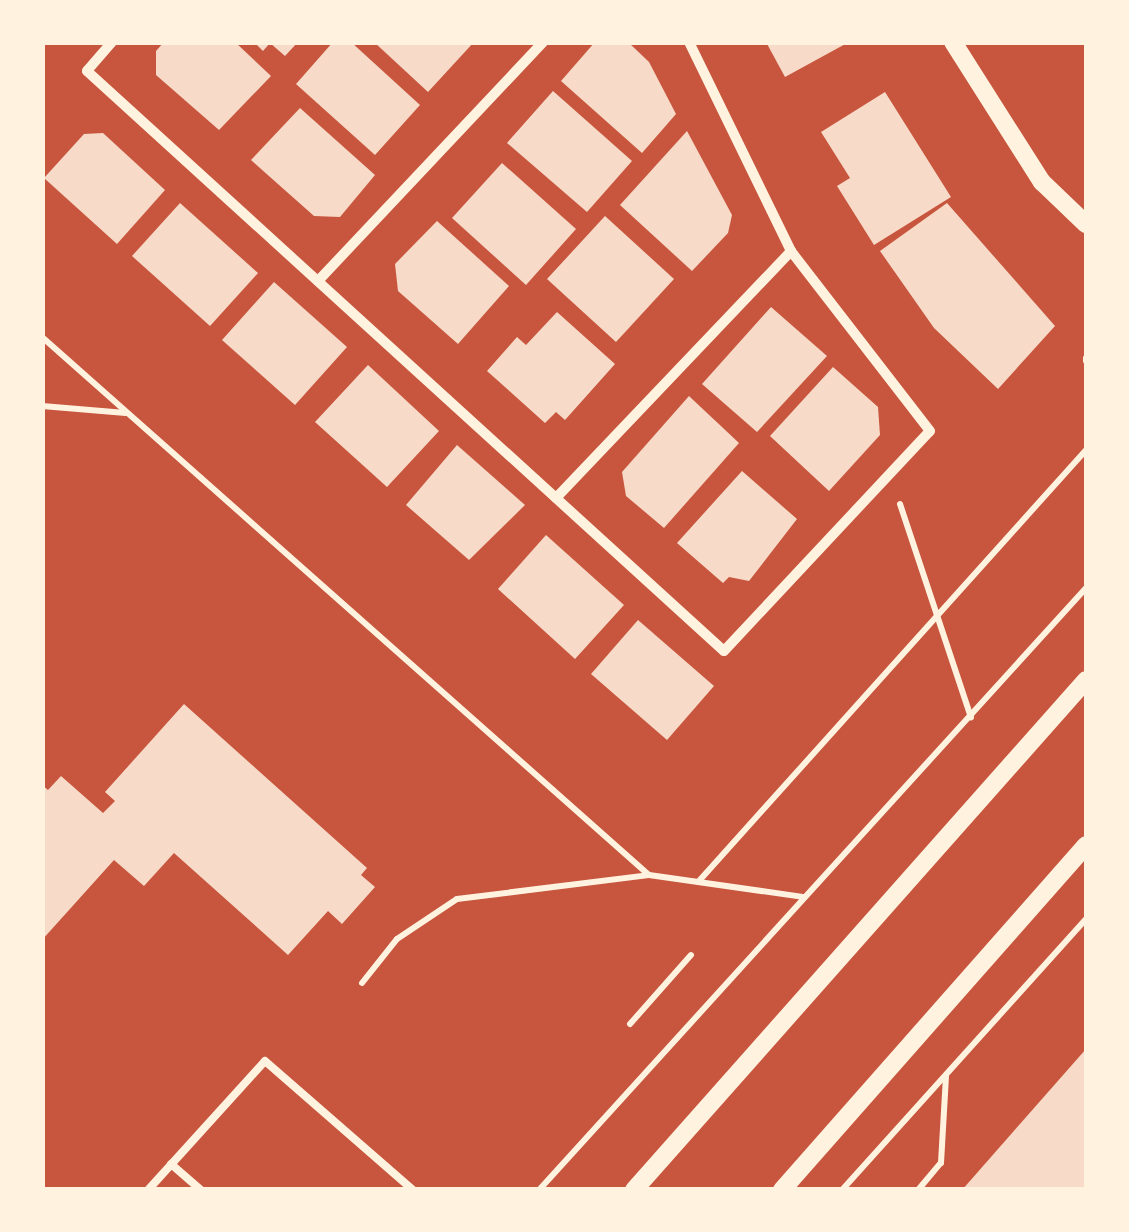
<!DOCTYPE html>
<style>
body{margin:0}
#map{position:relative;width:1129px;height:1232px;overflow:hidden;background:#c8553d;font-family:Barlow,sans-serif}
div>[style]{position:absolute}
.building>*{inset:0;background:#f7dbc8}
.path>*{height:6px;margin:-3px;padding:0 3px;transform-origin:3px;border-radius:3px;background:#fff3e0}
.service>*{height:8px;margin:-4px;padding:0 4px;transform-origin:4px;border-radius:4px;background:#fff3e0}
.minor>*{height:10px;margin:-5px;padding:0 5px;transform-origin:5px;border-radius:5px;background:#fff3e0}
.tertiary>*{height:18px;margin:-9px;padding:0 9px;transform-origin:9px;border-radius:9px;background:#fff3e0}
span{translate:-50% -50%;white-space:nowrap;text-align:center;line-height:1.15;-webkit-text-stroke:9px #fff3e0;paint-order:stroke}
.frame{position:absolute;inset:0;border:45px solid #fff3e0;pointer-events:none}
</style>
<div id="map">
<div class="building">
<i style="clip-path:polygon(164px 42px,235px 42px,271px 76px,219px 130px,156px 75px,156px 51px)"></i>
<i style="clip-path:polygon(254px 42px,298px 42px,285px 56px,270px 43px,263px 51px)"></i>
<i style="clip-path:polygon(333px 42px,351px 42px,420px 105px,375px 155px,296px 84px)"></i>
<i style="clip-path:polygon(374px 42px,474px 42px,428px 92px)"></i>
<i style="clip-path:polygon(595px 42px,628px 42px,649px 62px,676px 114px,642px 153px,561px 81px)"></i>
<i style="clip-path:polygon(766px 42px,849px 42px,785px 77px)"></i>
<i style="clip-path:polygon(553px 91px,632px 161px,587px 212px,507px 143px)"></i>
<i style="clip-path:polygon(885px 92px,951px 197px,874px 245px,837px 186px,850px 178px,821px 132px)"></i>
<i style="clip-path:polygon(300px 108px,375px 175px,340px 217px,314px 216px,251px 160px)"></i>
<i style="clip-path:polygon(687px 131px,732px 215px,728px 233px,692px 271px,620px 205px)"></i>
<i style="clip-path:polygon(103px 133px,165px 190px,117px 244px,44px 178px,84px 134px)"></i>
<i style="clip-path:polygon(502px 163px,576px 229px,526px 285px,452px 218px)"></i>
<i style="clip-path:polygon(180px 203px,258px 273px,210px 326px,132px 256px)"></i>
<i style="clip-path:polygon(947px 203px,1055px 326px,998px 389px,934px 328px,880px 251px)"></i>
<i style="clip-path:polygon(605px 216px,674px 279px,616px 342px,547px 279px)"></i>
<i style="clip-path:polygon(437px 221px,509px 286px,458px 344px,398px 291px,395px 264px)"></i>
<i style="clip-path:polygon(274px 282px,347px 347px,295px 405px,222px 340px)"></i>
<i style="clip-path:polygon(771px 307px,827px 356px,757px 432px,702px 384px)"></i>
<i style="clip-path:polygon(557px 312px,615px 364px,565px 420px,556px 412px,545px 423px,487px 371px,517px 337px,526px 345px)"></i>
<i style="clip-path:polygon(368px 365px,439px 431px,387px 487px,315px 422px)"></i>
<i style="clip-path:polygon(833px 367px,878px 407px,880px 435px,829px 491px,770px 436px)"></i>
<i style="clip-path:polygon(689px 396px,739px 443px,664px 528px,626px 496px,622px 472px)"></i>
<i style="clip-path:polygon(457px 445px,525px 505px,469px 560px,406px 505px)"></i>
<i style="clip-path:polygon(742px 471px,797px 519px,749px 581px,729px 577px,723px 583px,677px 543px)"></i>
<i style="clip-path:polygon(546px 535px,624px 605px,575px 659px,498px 589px)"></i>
<i style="clip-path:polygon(638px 620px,714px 686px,667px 740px,591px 674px)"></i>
<i style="clip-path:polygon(184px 704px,367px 868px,361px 875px,375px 887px,342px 924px,328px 911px,288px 955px,174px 853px,144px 886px,114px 860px,42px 940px,42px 785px,48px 790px,61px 776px,103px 813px,115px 801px,105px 792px)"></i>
<i style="clip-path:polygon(1086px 1049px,1086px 1190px,962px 1190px)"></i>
</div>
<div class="path">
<i style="left:42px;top:337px;width:811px;rotate:41.55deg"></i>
<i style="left:1086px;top:358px;width:3px;rotate:90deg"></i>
<i style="left:42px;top:406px;width:84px;rotate:4.8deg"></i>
<i style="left:900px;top:504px;width:225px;rotate:71.6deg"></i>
<i style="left:699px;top:881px;width:579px;rotate:-48.08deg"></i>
<i style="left:362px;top:983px;width:56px;rotate:-51.5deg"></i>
<i style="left:397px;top:939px;width:72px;rotate:-33.7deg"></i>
<i style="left:457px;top:899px;width:193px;rotate:-7.1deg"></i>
<i style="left:649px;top:875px;width:157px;rotate:8.1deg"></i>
<i style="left:630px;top:1024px;width:92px;rotate:-48.5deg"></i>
<i style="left:539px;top:1190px;width:813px;rotate:-47.74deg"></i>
<i style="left:842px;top:1190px;width:365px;rotate:-48deg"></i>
<i style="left:918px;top:1190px;width:35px;rotate:-50deg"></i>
<i style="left:941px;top:1163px;width:88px;rotate:-86.7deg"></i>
</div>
<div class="service">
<i style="left:171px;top:1164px;width:40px;rotate:41deg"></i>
<i style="left:148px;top:1190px;width:174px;rotate:-47.8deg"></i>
<i style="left:265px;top:1061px;width:196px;rotate:41.1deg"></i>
</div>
<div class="minor">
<i style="left:112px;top:42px;width:38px;rotate:131deg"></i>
<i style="left:87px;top:71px;width:861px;rotate:42.32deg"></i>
<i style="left:724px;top:651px;width:301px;rotate:-46.9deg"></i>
<i style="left:930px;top:431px;width:227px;rotate:-127.7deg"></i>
<i style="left:791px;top:251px;width:233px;rotate:-116deg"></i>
<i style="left:318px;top:281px;width:328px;rotate:-46.7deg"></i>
<i style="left:556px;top:498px;width:341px;rotate:-46.4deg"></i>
</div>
<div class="tertiary">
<i style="left:953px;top:42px;width:166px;rotate:57.6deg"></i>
<i style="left:1042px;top:182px;width:61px;rotate:43.7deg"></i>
<i style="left:634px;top:1190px;width:681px;rotate:-48.45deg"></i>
<i style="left:782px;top:1190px;width:460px;rotate:-48.6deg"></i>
</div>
<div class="frame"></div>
</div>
